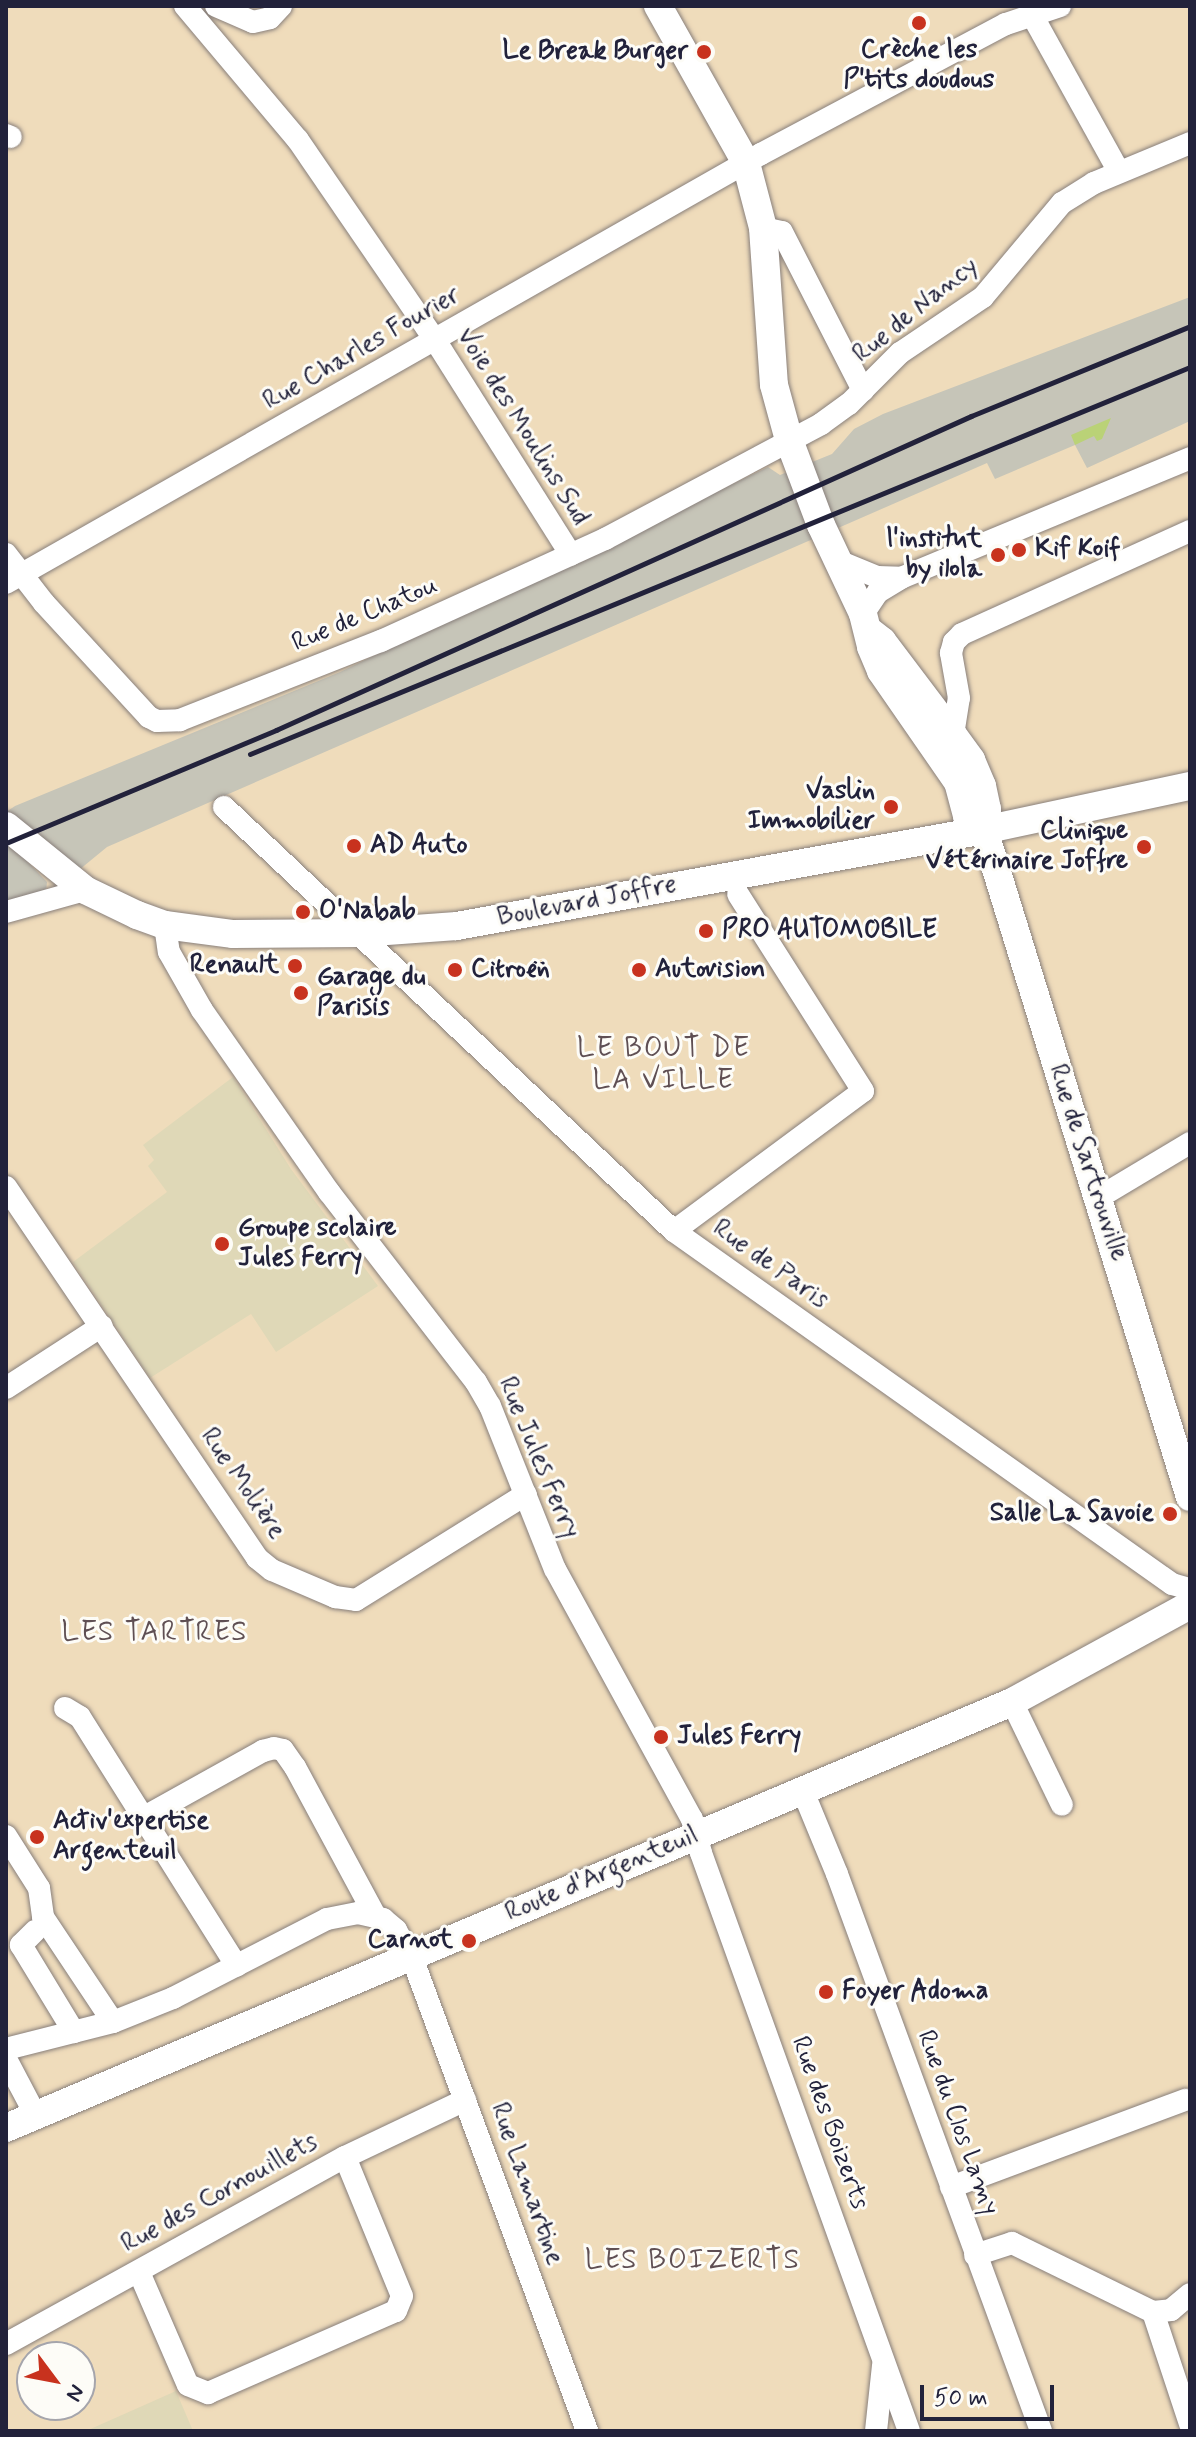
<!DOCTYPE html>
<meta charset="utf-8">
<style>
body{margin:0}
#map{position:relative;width:1196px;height:2437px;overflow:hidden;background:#efdcbb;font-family:Mynerve,sans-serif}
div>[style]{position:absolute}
.built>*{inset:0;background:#dfd8b7}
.industrial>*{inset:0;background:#c6c5b8}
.green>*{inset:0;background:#bad277}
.roads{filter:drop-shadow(0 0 2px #887f7b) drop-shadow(0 0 2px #887f7b)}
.minor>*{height:22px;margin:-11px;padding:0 11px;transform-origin:11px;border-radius:11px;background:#fff}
.major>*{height:28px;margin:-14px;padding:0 14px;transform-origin:14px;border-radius:14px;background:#fff}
.rail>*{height:5px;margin:-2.5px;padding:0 2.5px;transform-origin:2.5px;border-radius:2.5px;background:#22223b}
.dots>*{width:22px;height:22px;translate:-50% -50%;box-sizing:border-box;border:4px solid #fdfcf7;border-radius:50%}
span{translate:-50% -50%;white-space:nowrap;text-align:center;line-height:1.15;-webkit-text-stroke:6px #fdfcf7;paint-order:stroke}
.poi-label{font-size:26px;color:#22223b;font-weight:700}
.right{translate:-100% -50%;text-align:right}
.left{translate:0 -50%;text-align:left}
.street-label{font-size:26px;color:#22223b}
.neighbourhood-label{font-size:28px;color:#5f4f53;letter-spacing:2px}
.frame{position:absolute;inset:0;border:8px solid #22223b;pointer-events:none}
.north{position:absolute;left:16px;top:2341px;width:80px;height:80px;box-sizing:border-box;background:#fdfcf7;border:2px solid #a5a5ac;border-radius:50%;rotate:122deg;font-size:22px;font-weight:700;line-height:32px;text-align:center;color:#22223b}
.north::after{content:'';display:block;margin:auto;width:28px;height:36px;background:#c8321e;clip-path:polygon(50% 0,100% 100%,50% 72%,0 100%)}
.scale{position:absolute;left:920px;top:2385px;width:134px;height:36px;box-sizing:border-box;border:4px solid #22223b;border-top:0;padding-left:10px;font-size:24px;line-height:28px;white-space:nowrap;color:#22223b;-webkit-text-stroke:6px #fdfcf7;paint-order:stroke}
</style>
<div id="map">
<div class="built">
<i style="clip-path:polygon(233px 1077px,291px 1169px,378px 1286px,276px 1352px,251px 1314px,150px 1378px,73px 1262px,167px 1192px,148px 1166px,154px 1160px,143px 1145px)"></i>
<i style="clip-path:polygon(176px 2391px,193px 2431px,86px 2431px)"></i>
</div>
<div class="industrial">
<i style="clip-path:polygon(1190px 297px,1190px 421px,1087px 468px,1075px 445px,995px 479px,987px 463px,107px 847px,79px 870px,21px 855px,47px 882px,46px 891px,6px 905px,6px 812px,15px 806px,340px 672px,768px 467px,780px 475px,832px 454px,854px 429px,883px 414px)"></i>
</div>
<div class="green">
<i style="clip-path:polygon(1111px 418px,1102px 439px,1097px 441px,1094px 436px,1075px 445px,1071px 435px)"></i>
</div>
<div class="roads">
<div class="minor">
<i style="left:185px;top:6px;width:175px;rotate:49.9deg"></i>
<i style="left:298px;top:140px;width:242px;rotate:55.6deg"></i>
<i style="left:435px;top:340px;width:254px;rotate:57.7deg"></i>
<i style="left:216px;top:6px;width:40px;rotate:23.4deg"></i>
<i style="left:253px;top:22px;width:17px;rotate:-13deg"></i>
<i style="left:270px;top:18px;width:16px;rotate:-47deg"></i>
<i style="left:1032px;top:15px;width:179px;rotate:61deg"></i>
<i style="left:6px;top:135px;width:5px;rotate:22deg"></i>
<i style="left:763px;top:228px;width:19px;rotate:12deg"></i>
<i style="left:782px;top:232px;width:178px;rotate:62.9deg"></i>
<i style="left:6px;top:554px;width:62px;rotate:52.2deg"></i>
<i style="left:44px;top:603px;width:155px;rotate:47.4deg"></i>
<i style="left:149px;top:717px;width:9px;rotate:27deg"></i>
<i style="left:157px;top:721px;width:23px;rotate:-2deg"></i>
<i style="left:180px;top:720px;width:216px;rotate:-21.5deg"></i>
<i style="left:381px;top:641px;width:246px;rotate:-24.5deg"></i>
<i style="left:605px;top:539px;width:245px;rotate:-28deg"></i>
<i style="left:821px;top:424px;width:34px;rotate:-36deg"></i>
<i style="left:849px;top:404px;width:72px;rotate:-45deg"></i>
<i style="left:900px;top:353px;width:100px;rotate:-34deg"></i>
<i style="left:983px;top:297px;width:123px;rotate:-50deg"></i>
<i style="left:1062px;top:203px;width:38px;rotate:-32deg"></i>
<i style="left:1094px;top:183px;width:104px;rotate:-22.6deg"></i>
<i style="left:838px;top:561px;width:42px;rotate:22.3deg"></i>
<i style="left:877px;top:577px;width:24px;rotate:2deg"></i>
<i style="left:6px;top:583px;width:868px;rotate:-29.61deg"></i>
<i style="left:761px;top:154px;width:277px;rotate:-28deg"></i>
<i style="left:1006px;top:24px;width:57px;rotate:-18.4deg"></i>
<i style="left:863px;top:614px;width:27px;rotate:-56deg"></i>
<i style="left:878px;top:592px;width:27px;rotate:-31deg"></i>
<i style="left:901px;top:578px;width:313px;rotate:-22.5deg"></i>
<i style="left:953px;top:735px;width:37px;rotate:-81deg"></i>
<i style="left:959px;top:698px;width:46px;rotate:-100.1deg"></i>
<i style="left:951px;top:653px;width:11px;rotate:-75deg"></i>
<i style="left:954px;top:642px;width:11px;rotate:-45deg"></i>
<i style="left:962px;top:634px;width:250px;rotate:-24.3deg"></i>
<i style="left:224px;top:807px;width:618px;rotate:43.3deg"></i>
<i style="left:674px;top:1231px;width:610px;rotate:35.33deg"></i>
<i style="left:1172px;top:1584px;width:19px;rotate:16deg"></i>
<i style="left:6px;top:912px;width:82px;rotate:-15.6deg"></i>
<i style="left:165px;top:925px;width:27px;rotate:82deg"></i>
<i style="left:169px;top:952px;width:67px;rotate:60.4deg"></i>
<i style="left:202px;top:1010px;width:222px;rotate:55.1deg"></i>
<i style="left:329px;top:1192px;width:240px;rotate:52.3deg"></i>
<i style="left:476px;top:1382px;width:28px;rotate:60deg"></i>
<i style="left:490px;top:1406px;width:175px;rotate:68.3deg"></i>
<i style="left:555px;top:1569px;width:285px;rotate:61.3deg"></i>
<i style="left:692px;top:1819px;width:35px;rotate:75deg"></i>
<i style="left:701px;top:1853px;width:614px;rotate:70.21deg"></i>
<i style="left:6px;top:1187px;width:448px;rotate:55.9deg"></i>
<i style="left:257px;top:1558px;width:19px;rotate:39deg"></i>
<i style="left:272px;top:1570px;width:69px;rotate:23.2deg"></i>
<i style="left:335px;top:1597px;width:21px;rotate:8deg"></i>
<i style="left:356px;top:1600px;width:200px;rotate:-31.9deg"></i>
<i style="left:1098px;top:1198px;width:107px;rotate:-30.9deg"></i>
<i style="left:674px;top:1231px;width:235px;rotate:-36.5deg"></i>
<i style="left:863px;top:1091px;width:233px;rotate:-122.4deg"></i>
<i style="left:6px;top:1388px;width:114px;rotate:-32.9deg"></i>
<i style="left:1012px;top:1702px;width:114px;rotate:64.1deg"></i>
<i style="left:65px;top:1708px;width:17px;rotate:31deg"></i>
<i style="left:80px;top:1717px;width:294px;rotate:57.8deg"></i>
<i style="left:802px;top:1789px;width:92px;rotate:67.6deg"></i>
<i style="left:837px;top:1874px;width:593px;rotate:69.88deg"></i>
<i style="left:146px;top:1816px;width:134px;rotate:-29.1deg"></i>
<i style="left:263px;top:1751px;width:11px;rotate:-15deg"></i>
<i style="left:274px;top:1748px;width:9px;rotate:13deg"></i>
<i style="left:283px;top:1750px;width:21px;rotate:55deg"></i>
<i style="left:295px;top:1767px;width:167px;rotate:61.7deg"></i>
<i style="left:6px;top:1836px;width:62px;rotate:57.6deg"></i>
<i style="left:39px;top:1888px;width:29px;rotate:82deg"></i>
<i style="left:43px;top:1917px;width:126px;rotate:56.3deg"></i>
<i style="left:35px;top:1931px;width:20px;rotate:135deg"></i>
<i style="left:21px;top:1945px;width:102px;rotate:58.7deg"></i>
<i style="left:6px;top:2049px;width:110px;rotate:-14.2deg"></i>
<i style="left:113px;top:2022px;width:65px;rotate:-21.8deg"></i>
<i style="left:173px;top:1998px;width:173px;rotate:-27.2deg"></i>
<i style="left:327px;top:1919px;width:32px;rotate:-11deg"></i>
<i style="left:358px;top:1913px;width:26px;rotate:13deg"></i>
<i style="left:383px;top:1919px;width:17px;rotate:40deg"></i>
<i style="left:396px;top:1930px;width:38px;rotate:61deg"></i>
<i style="left:414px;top:1963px;width:499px;rotate:69.7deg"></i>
<i style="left:6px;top:2059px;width:64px;rotate:62.2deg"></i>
<i style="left:951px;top:2187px;width:250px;rotate:-20.4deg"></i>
<i style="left:975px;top:2255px;width:39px;rotate:-18deg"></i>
<i style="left:1012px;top:2243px;width:157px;rotate:26.1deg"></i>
<i style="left:1153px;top:2312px;width:118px;rotate:71.7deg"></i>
<i style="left:139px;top:2272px;width:123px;rotate:66.6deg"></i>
<i style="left:188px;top:2385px;width:22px;rotate:22deg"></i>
<i style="left:208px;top:2393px;width:205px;rotate:-23.6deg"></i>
<i style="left:396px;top:2311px;width:16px;rotate:-68deg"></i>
<i style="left:402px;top:2296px;width:150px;rotate:-112.3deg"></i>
<i style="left:1153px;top:2312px;width:18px;rotate:-6deg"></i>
<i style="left:1171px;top:2310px;width:25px;rotate:-40deg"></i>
<i style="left:6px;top:2344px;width:387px;rotate:-28.9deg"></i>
<i style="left:345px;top:2157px;width:133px;rotate:-25.4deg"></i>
<i style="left:876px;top:2431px;width:66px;rotate:-83.9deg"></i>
</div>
<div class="major">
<i style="left:658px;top:6px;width:180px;rotate:60.7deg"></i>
<i style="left:746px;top:163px;width:67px;rotate:75.3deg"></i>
<i style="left:763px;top:228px;width:157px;rotate:86deg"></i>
<i style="left:774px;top:385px;width:57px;rotate:74.7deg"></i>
<i style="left:789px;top:440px;width:91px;rotate:69.4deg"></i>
<i style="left:821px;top:525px;width:98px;rotate:64.7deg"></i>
<i style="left:863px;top:614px;width:34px;rotate:76deg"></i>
<i style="left:871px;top:647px;width:26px;rotate:67deg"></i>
<i style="left:881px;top:671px;width:135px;rotate:55.3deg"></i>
<i style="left:958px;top:782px;width:35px;rotate:75deg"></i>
<i style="left:967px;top:816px;width:22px;rotate:39deg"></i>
<i style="left:868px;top:630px;width:18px;rotate:38deg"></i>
<i style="left:882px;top:641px;width:118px;rotate:52.9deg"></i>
<i style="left:953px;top:735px;width:31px;rotate:54deg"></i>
<i style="left:971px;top:760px;width:28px;rotate:67deg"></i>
<i style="left:982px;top:786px;width:24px;rotate:78deg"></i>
<i style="left:987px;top:809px;width:21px;rotate:98deg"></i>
<i style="left:984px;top:830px;width:698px;rotate:72.84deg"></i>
<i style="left:6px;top:826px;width:102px;rotate:39deg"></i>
<i style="left:85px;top:890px;width:58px;rotate:25.7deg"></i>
<i style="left:137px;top:915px;width:30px;rotate:20deg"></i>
<i style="left:165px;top:925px;width:69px;rotate:7.5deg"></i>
<i style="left:233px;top:934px;width:126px;rotate:-0.5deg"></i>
<i style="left:359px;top:933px;width:98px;rotate:-4.1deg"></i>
<i style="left:457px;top:926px;width:536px;rotate:-10.32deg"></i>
<i style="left:984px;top:830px;width:211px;rotate:-12.1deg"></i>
<i style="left:6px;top:2128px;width:1092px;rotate:-22.95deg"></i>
<i style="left:1012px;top:1702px;width:203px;rotate:-28.6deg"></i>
</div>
</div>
<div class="rail">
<i style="left:250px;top:754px;width:1017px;rotate:-22.38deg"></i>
<i style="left:6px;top:843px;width:293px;rotate:-22.7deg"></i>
<i style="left:276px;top:730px;width:763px;rotate:-24.31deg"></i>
<i style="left:971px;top:416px;width:237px;rotate:-22.3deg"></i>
</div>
<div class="dots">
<i style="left:919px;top:23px;background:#c8321e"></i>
<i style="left:704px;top:52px;background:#c8321e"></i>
<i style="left:1019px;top:550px;background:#c8321e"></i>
<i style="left:998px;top:555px;background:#c8321e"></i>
<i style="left:891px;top:807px;background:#c8321e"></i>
<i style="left:354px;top:846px;background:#c8321e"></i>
<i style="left:1144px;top:847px;background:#c8321e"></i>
<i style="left:303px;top:912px;background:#c8321e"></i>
<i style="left:706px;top:931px;background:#c8321e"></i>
<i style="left:295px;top:966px;background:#c8321e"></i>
<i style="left:455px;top:970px;background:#c8321e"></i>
<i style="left:639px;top:970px;background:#c8321e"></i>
<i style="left:301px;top:993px;background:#c8321e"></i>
<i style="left:222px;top:1244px;background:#c8321e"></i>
<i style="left:1170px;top:1514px;background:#c8321e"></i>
<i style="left:661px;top:1737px;background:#c8321e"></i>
<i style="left:37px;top:1837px;background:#c8321e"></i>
<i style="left:469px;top:1941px;background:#c8321e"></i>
<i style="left:826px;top:1992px;background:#c8321e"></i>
</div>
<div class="poi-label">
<span style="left:919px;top:66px">Crèche les<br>P'tits doudous</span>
<span class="right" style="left:688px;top:52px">Le Break Burger</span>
<span class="right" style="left:982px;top:555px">l'institut<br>by ilola</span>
<span class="left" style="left:1035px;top:550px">Kif Koif</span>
<span class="right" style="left:875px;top:807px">Vaslin<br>Immobilier</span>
<span class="right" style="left:1128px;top:847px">Clinique<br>Vétérinaire Joffre</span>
<span class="left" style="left:370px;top:846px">AD Auto</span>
<span class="left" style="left:319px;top:912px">O'Nabab</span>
<span class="left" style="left:722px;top:931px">PRO AUTOMOBILE</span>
<span class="right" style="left:279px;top:966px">Renault</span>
<span class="left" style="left:471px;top:970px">Citroën</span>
<span class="left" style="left:655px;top:970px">Autovision</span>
<span class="left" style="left:317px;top:993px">Garage du<br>Parisis</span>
<span class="left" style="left:238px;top:1244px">Groupe scolaire<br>Jules Ferry</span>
<span class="right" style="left:1154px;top:1514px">Salle La Savoie</span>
<span class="left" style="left:677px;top:1737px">Jules Ferry</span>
<span class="left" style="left:53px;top:1837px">Activ'expertise<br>Argenteuil</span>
<span class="right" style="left:453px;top:1941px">Carnot</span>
<span class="left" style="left:842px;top:1992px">Foyer Adoma</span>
</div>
<div class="street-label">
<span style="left:916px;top:311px;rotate:-39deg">Rue de Nancy</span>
<span style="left:362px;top:349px;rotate:-30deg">Rue Charles Fourier</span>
<span style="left:522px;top:427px;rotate:58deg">Voie des Moulins Sud</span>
<span style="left:365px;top:615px;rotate:-23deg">Rue de Chatou</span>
<span style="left:587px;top:902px;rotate:-11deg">Boulevard Joffre</span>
<span style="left:1087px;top:1163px;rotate:72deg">Rue de Sartrouville</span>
<span style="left:770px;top:1265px;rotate:35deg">Rue de Paris</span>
<span style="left:538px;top:1458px;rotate:67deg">Rue Jules Ferry</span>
<span style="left:242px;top:1484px;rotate:55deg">Rue Molière</span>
<span style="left:602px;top:1875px;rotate:-23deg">Route d'Argenteuil</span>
<span style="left:829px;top:2123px;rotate:70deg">Rue des Boizerts</span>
<span style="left:957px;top:2123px;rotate:70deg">Rue du Clos Lamy</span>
<span style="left:526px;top:2184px;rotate:70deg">Rue Lamartine</span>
<span style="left:220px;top:2194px;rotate:-29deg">Rue des Cornouillets</span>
</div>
<div class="neighbourhood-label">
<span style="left:664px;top:1065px">LE BOUT DE<br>LA VILLE</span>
<span style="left:155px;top:1633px">LES TARTRES</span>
<span style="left:693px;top:2261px">LES BOIZERTS</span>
</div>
<div class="frame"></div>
<div class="north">N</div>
<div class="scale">50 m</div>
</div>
